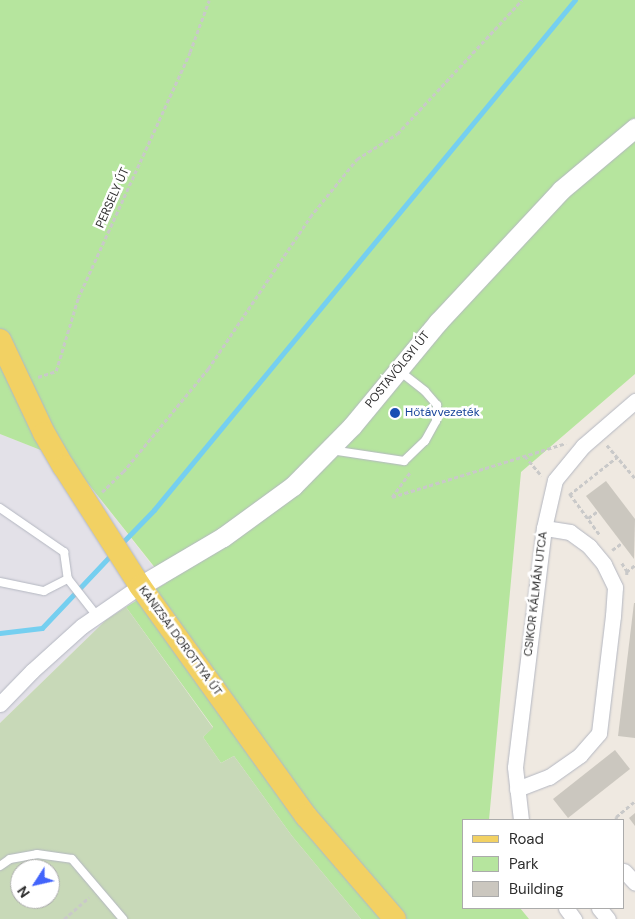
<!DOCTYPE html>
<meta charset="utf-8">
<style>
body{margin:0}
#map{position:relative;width:635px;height:919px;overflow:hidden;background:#efe9e1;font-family:"DM Sans",sans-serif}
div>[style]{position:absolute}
.industrial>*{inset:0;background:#e3e1e8}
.green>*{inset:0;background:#b6e59e}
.cemetery>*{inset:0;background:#c8d9b8}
.stream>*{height:4.5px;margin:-2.25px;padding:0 2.25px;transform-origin:2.25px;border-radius:2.25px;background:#75cff0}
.building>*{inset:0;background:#cbc7bf}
.path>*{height:2.5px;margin-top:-1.25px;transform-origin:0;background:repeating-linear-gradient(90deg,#c9c9c9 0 4px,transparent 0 6.5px)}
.roads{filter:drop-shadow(0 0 1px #b4b7c1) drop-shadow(0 0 1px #b4b7c1)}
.service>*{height:8px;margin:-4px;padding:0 4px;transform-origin:4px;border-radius:4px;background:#fff}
.minor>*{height:15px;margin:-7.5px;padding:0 7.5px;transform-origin:7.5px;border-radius:7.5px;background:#fff}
.tertiary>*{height:19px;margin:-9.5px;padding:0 9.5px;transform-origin:9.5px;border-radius:9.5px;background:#fff}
.primary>*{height:22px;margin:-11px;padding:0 11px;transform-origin:11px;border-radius:11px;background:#f2d163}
.dots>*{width:14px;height:14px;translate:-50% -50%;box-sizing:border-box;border:2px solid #fff;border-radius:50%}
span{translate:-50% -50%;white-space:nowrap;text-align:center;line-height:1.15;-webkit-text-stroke:5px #fff;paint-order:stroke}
.street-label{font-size:12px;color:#2e2e2e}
.transit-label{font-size:12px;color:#164399}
.left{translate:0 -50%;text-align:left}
.legend{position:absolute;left:462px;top:819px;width:162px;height:90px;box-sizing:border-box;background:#fff;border:1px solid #ababab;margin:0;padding:6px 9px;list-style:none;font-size:15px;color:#2e2e2e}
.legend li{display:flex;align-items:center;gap:10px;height:25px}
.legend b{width:25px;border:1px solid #ababab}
.north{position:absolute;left:10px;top:859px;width:50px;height:50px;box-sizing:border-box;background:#fff;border:1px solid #ababab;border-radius:50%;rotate:235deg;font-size:14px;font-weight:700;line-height:20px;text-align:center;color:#2e2e2e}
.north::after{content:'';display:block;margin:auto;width:18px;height:22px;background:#4264fb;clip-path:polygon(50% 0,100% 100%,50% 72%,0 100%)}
</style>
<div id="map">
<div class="industrial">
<i style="clip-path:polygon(0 434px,71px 462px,166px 583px,106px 620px,0 723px)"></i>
</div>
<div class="green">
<i style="clip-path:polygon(0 0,635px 0,635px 374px,521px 472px,489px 820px,464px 820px,464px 908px,520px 908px,529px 919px,361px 919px,292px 836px,234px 756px,221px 763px,203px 737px,213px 727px,126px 607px,166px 583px,160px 574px,71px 462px,0 434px)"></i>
</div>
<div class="cemetery">
<i style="clip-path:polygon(evenodd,126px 607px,213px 728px,203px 737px,221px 763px,234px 756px,292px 836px,361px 919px,0 919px,0 723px,106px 620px,126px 607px,20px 869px,50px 869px,50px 899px,20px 899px,20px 869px)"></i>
</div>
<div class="stream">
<i style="left:120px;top:545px;width:49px;rotate:-45.8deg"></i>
<i style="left:154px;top:510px;width:661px;rotate:-50.46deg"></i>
<i style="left:0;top:633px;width:42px;rotate:-6.8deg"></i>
<i style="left:42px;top:628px;width:102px;rotate:-46.6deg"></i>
</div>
<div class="building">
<i style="clip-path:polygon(606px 481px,635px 519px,634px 559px,586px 496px)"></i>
<i style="clip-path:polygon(634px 603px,635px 603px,635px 738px,618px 736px)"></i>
<i style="clip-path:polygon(615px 750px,630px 769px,568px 818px,553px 799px)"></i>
<i style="clip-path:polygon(635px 813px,635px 826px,629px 818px)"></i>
</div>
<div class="path">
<i style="left:38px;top:377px;width:19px;rotate:-18deg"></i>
<i style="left:56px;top:371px;width:76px;rotate:-73.2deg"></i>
<i style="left:78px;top:298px;width:270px;rotate:-65.5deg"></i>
<i style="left:190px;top:52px;width:55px;rotate:-69.9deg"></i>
<i style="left:607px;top:445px;width:43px;rotate:49.7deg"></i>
<i style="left:525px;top:456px;width:26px;rotate:50deg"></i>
<i style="left:102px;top:492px;width:29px;rotate:-44deg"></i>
<i style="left:123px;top:472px;width:134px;rotate:-50.5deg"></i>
<i style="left:208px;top:369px;width:183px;rotate:-56.1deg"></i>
<i style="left:310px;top:217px;width:75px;rotate:-51deg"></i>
<i style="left:357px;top:159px;width:47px;rotate:-32deg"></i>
<i style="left:397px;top:134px;width:183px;rotate:-47deg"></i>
<i style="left:570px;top:494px;width:51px;rotate:53.8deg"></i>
<i style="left:569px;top:495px;width:61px;rotate:-38.4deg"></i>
<i style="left:392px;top:497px;width:182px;rotate:-17.2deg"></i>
<i style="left:392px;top:497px;width:32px;rotate:-54deg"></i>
<i style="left:588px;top:518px;width:12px;rotate:-35deg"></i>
<i style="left:612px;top:550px;width:12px;rotate:-35deg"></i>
<i style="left:622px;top:563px;width:9px;rotate:58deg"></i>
<i style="left:627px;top:571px;width:5px;rotate:90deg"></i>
<i style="left:626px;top:572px;width:11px;rotate:-38deg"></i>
<i style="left:616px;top:820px;width:3px;rotate:-90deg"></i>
<i style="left:616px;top:817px;width:25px;rotate:-40deg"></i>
<i style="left:64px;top:919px;width:33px;rotate:-41deg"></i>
</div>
<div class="roads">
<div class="service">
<i style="left:331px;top:450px;width:74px;rotate:8.6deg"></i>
<i style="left:404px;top:461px;width:29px;rotate:-44deg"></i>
<i style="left:425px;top:441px;width:23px;rotate:-61deg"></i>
<i style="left:436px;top:421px;width:16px;rotate:-86deg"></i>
<i style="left:437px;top:405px;width:18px;rotate:-131deg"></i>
<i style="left:425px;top:391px;width:33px;rotate:-142deg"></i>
<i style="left:0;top:508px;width:78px;rotate:34.5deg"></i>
<i style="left:64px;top:552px;width:27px;rotate:82deg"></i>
<i style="left:68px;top:579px;width:47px;rotate:51.9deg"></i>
<i style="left:0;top:582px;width:45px;rotate:11.6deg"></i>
<i style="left:44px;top:591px;width:27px;rotate:-27deg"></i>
<i style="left:0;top:866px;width:12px;rotate:-35deg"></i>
<i style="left:10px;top:859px;width:27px;rotate:-10deg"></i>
<i style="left:37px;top:854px;width:35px;rotate:8deg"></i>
<i style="left:72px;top:859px;width:79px;rotate:49.6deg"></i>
</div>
<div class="minor">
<i style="left:0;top:704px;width:46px;rotate:-45.9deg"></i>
<i style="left:32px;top:671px;width:67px;rotate:-42deg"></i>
<i style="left:82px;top:626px;width:70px;rotate:-34.6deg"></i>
<i style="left:517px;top:789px;width:34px;rotate:-21deg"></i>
<i style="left:549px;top:777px;width:38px;rotate:-35deg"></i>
<i style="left:580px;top:755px;width:29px;rotate:-49deg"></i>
<i style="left:599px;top:733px;width:118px;rotate:-83.2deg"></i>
<i style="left:613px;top:616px;width:29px;rotate:-86deg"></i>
<i style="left:615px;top:587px;width:25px;rotate:-116deg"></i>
<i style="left:604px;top:564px;width:23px;rotate:-130deg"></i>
<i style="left:589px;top:546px;width:24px;rotate:-144deg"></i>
<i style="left:570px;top:532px;width:26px;rotate:-171deg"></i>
<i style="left:521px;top:820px;width:53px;rotate:-96.5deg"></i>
<i style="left:515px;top:767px;width:241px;rotate:-83.1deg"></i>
<i style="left:544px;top:528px;width:49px;rotate:-77.1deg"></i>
<i style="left:555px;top:480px;width:44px;rotate:-50.5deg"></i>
<i style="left:583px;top:446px;width:69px;rotate:-40.9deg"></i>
<i style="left:624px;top:871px;width:16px;rotate:47deg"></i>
<i style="left:566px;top:908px;width:14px;rotate:54deg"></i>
<i style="left:599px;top:908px;width:14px;rotate:51deg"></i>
</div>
<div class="tertiary">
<i style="left:140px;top:586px;width:96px;rotate:-30.6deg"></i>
<i style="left:223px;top:537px;width:87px;rotate:-36.1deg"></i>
<i style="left:293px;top:486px;width:84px;rotate:-45.5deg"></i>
<i style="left:352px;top:426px;width:135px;rotate:-50.4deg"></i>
<i style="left:438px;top:322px;width:180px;rotate:-47deg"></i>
<i style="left:561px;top:190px;width:97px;rotate:-40deg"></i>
</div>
<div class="primary">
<i style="left:0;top:340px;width:103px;rotate:64.7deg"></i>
<i style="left:44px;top:433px;width:39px;rotate:60deg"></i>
<i style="left:64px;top:467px;width:141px;rotate:57.4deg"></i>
<i style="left:140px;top:586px;width:284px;rotate:54.2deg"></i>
<i style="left:306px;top:816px;width:136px;rotate:49.2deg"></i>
</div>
</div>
<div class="dots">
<i style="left:395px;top:413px;background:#1a4fb4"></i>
</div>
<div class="street-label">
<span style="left:113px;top:198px;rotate:-66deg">PERSELY ÚT</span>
<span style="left:398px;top:370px;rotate:-51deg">POSTAVÖLGYI ÚT</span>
<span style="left:536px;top:594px;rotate:-83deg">CSIKOR KÁLMÁN UTCA</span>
<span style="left:180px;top:641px;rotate:54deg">KANIZSAI DOROTTYA ÚT</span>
</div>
<div class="transit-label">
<span class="left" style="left:405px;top:413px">Hőtávvezeték</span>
</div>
<ul class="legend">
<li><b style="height:6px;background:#f2d163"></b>Road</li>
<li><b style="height:14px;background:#b6e59e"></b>Park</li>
<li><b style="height:14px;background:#cbc7bf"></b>Building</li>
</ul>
<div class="north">N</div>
</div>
